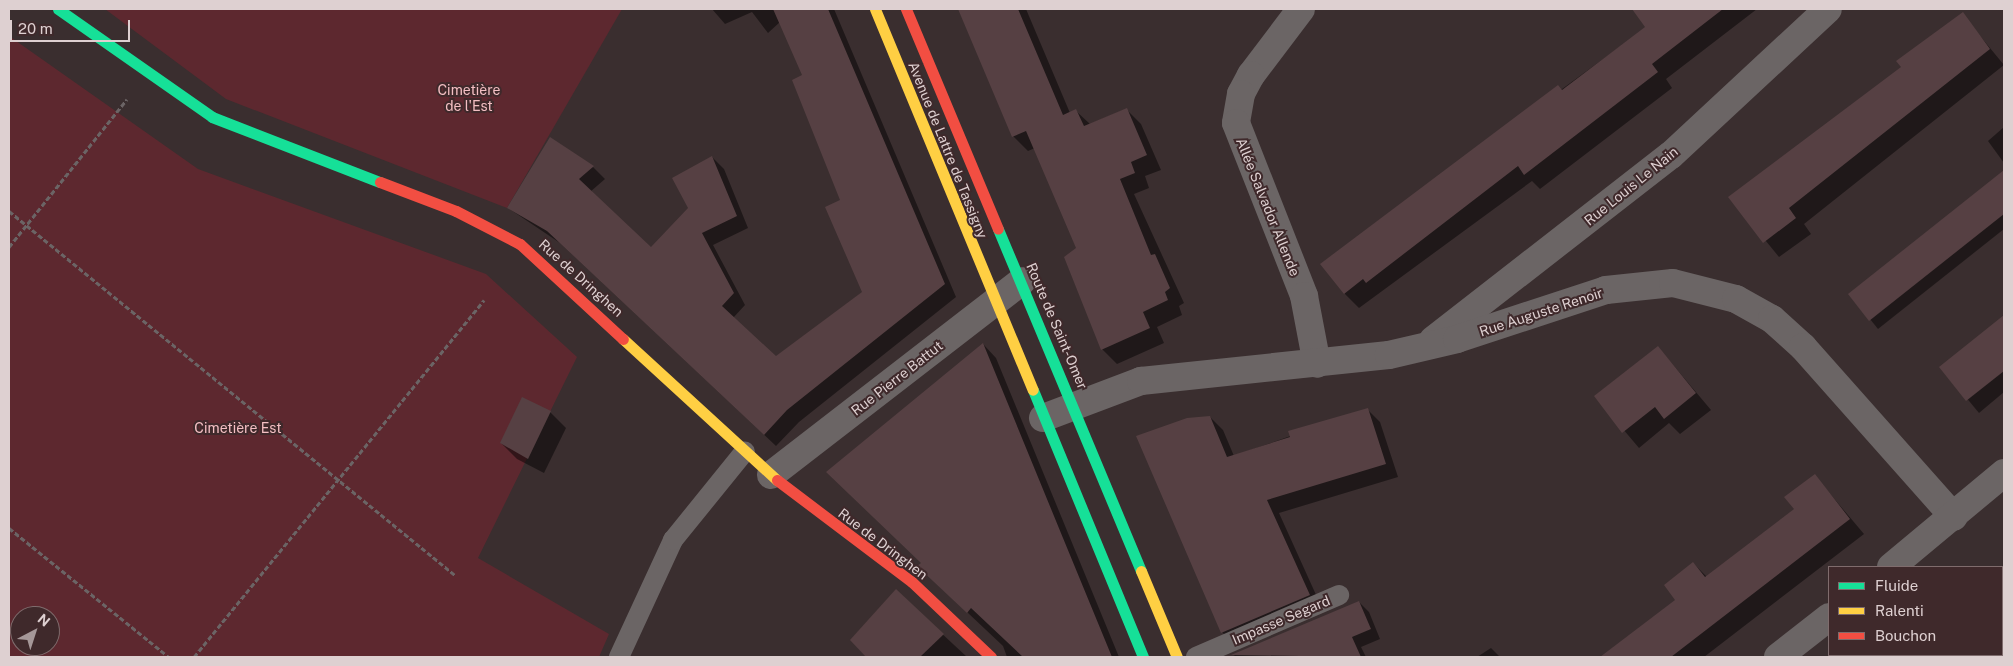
<!DOCTYPE html>
<meta charset="utf-8">
<style>
body{margin:0}
#map{position:relative;width:2013px;height:666px;overflow:hidden;background:#3a2e2f;font-family:"Public Sans",sans-serif}
div>[style]{position:absolute}
.green>*{inset:0;background:#5d282f}
.shadow>*{inset:0;background:#0007}
.building>*{inset:0;background:#564043}
.path>*{height:3px;margin-top:-1.5px;transform-origin:0;background:repeating-linear-gradient(90deg,#6b6465 0 5px,transparent 0 7.5px)}
.lane>*{height:20px;margin:-10px;padding:0 10px;transform-origin:10px;border-radius:10px;background:#6b6565}
.street>*{height:28px;margin:-14px;padding:0 14px;transform-origin:14px;border-radius:14px;background:#6b6565}
.fast>*{height:11px;margin:-5.5px;padding:0 5.5px;transform-origin:5.5px;border-radius:5.5px;background:#16e098}
.slow>*{height:11px;margin:-5.5px;padding:0 5.5px;transform-origin:5.5px;border-radius:5.5px;background:#ffcf43}
.jam>*{height:11px;margin:-5.5px;padding:0 5.5px;transform-origin:5.5px;border-radius:5.5px;background:#f24e42}
span{translate:-50% -50%;white-space:nowrap;text-align:center;line-height:1.15;-webkit-text-stroke:4px #3f292b;paint-order:stroke}
.park-label{font-size:14px;color:#f4bfc3}
.street-label{font-size:14px;color:#ded0d1}
.frame{position:absolute;inset:0;border:10px solid #ded0d1;pointer-events:none}
.legend{position:absolute;left:1828px;top:566px;width:175px;height:90px;box-sizing:border-box;background:#3f292b;border:1px solid #7f6c6d;margin:0;padding:6px 9px;list-style:none;font-size:15px;color:#ded0d1}
.legend li{display:flex;align-items:center;gap:10px;height:25px}
.legend b{width:25px;border:1px solid #7f6c6d}
.north{position:absolute;left:10px;top:606px;width:50px;height:50px;box-sizing:border-box;background:#3f292b;border:1px solid #7f6c6d;border-radius:50%;rotate:40deg;font-size:14px;font-weight:700;line-height:20px;text-align:center;color:#ded0d1}
.north::after{content:'';display:block;margin:auto;width:18px;height:22px;background:#a59798;clip-path:polygon(50% 0,100% 100%,50% 72%,0 100%)}
.scale{position:absolute;left:10px;top:20px;width:120px;height:22px;box-sizing:border-box;border:2px solid #ded0d1;border-top:0;padding-left:6px;font-size:15px;line-height:18px;white-space:nowrap;color:#ded0d1;-webkit-text-stroke:4px #3f292b;paint-order:stroke}
</style>
<div id="map">
<div class="green">
<i style="clip-path:polygon(105px 9px,622px 9px,507px 208px,226px 99px)"></i>
<i style="clip-path:polygon(evenodd,9px 36px,198px 169px,486px 274px,577px 357px,478px 558px,609px 634px,599px 657px,9px 657px,9px 36px,20px 616px,50px 616px,50px 646px,20px 646px,20px 616px)"></i>
</div>
<div class="shadow">
<i style="clip-path:polygon(712px 9px,834px 9px,956px 297px,799px 422px,776px 446px,560px 243px,508px 208px,593px 167px,605px 179px,590px 192px,651px 249px,690px 209px,712px 157px,724px 169px,748px 228px,713px 245px,745px 305px,733px 318px,776px 358px,863px 292px,842px 201px,803px 76px,780px 22px,768px 33px,752px 12px,725px 24px)"></i>
<i style="clip-path:polygon(959px 9px,1026px 9px,1070px 113px,1076px 111px,1090px 124px,1126px 109px,1141px 124px,1161px 170px,1145px 176px,1149px 188px,1134px 194px,1184px 303px,1179px 306px,1182px 315px,1157px 327px,1164px 343px,1117px 364px,1102px 349px,1077px 249px,1035px 148px,1028px 151px,1013px 136px)"></i>
<i style="clip-path:polygon(1651px 9px,1757px 9px,1666px 79px,1672px 88px,1540px 189px,1532px 181px,1359px 308px,1345px 294px,1322px 264px,1647px 27px,1640px 17px)"></i>
<i style="clip-path:polygon(1962px 14px,2004px 65px,1804px 224px,1811px 234px,1779px 257px,1730px 197px,1903px 68px)"></i>
<i style="clip-path:polygon(2004px 127px,2004px 163px,1988px 141px)"></i>
<i style="clip-path:polygon(2004px 171px,2004px 229px,1878px 329px,1850px 294px)"></i>
<i style="clip-path:polygon(2004px 317px,2004px 392px,1979px 413px,1941px 367px)"></i>
<i style="clip-path:polygon(983px 344px,996px 358px,1119px 657px,1007px 657px,1003px 646px,932px 579px,922px 563px)"></i>
<i style="clip-path:polygon(1658px 347px,1711px 410px,1680px 434px,1669px 423px,1639px 448px,1595px 396px)"></i>
<i style="clip-path:polygon(1367px 409px,1380px 422px,1398px 477px,1279px 513px,1322px 608px,1235px 645px,1222px 632px,1210px 417px,1223px 430px,1234px 456px)"></i>
<i style="clip-path:polygon(550px 412px,566px 428px,544px 473px,517px 459px,501px 443px)"></i>
<i style="clip-path:polygon(1815px 476px,1864px 534px,1704px 657px,1616px 657px,1677px 600px,1693px 563px,1707px 577px,1795px 509px)"></i>
<i style="clip-path:polygon(2004px 572px,2004px 657px,1895px 657px,2002px 655px)"></i>
<i style="clip-path:polygon(896px 591px,967px 657px,868px 657px,852px 640px)"></i>
<i style="clip-path:polygon(1359px 602px,1369px 612px,1380px 639px,1361px 647px,1366px 657px,1233px 656px)"></i>
<i style="clip-path:polygon(1491px 648px,1500px 657px,1477px 657px)"></i>
</div>
<div class="building">
<i style="clip-path:polygon(773px 9px,828px 9px,945px 284px,787px 410px,764px 435px,547px 231px,507px 208px,550px 137px,594px 166px,579px 179px,651px 247px,688px 208px,672px 178px,712px 156px,737px 216px,702px 233px,734px 293px,722px 306px,776px 356px,862px 292px,825px 207px,840px 200px,792px 80px,802px 75px)"></i>
<i style="clip-path:polygon(958px 9px,1018px 9px,1063px 115px,1076px 109px,1084px 126px,1127px 108px,1147px 155px,1131px 162px,1135px 173px,1120px 179px,1151px 255px,1155px 254px,1170px 288px,1165px 292px,1168px 300px,1143px 312px,1150px 328px,1101px 350px,1064px 257px,1076px 248px,1026px 131px,1012px 137px)"></i>
<i style="clip-path:polygon(1632px 9px,1723px 9px,1652px 64px,1658px 72px,1524px 175px,1518px 166px,1366px 283px,1363px 279px,1344px 294px,1320px 264px,1558px 85px,1562px 90px,1645px 27px)"></i>
<i style="clip-path:polygon(1963px 12px,1990px 49px,1789px 208px,1796px 218px,1763px 243px,1728px 197px,1901px 67px,1896px 61px)"></i>
<i style="clip-path:polygon(2004px 170px,2004px 214px,1869px 321px,1848px 294px)"></i>
<i style="clip-path:polygon(2004px 315px,2004px 371px,1966px 401px,1939px 367px)"></i>
<i style="clip-path:polygon(983px 343px,1063px 538px,1112px 657px,1023px 657px,971px 608px,967px 613px,917px 566px,921px 563px,826px 472px)"></i>
<i style="clip-path:polygon(1658px 346px,1696px 393px,1664px 419px,1655px 407px,1622px 433px,1594px 396px)"></i>
<i style="clip-path:polygon(522px 397px,551px 411px,528px 459px,500px 443px)"></i>
<i style="clip-path:polygon(1368px 408px,1386px 464px,1267px 500px,1310px 595px,1221px 633px,1136px 436px,1187px 418px,1210px 416px,1227px 457px,1290px 437px,1288px 431px)"></i>
<i style="clip-path:polygon(1815px 474px,1850px 519px,1671px 657px,1600px 657px,1675px 600px,1664px 585px,1693px 562px,1705px 577px,1794px 509px,1784px 497px)"></i>
<i style="clip-path:polygon(896px 589px,944px 634px,920px 657px,866px 657px,850px 640px)"></i>
<i style="clip-path:polygon(1359px 601px,1371px 629px,1352px 637px,1361px 657px,1231px 655px)"></i>
</div>
<div class="path">
<i style="left:9px;top:211px;width:577px;rotate:39.23deg"></i>
<i style="left:9px;top:247px;width:189px;rotate:-51.4deg"></i>
<i style="left:9px;top:528px;width:206px;rotate:38.9deg"></i>
<i style="left:194px;top:657px;width:460px;rotate:-50.9deg"></i>
</div>
<div class="lane">
<i style="left:619px;top:657px;width:129px;rotate:-65.2deg"></i>
<i style="left:673px;top:540px;width:114px;rotate:-51deg"></i>
<i style="left:1196px;top:657px;width:156px;rotate:-23.4deg"></i>
</div>
<div class="street">
<i style="left:1301px;top:9px;width:83px;rotate:127.1deg"></i>
<i style="left:1251px;top:75px;width:21px;rotate:118deg"></i>
<i style="left:1241px;top:94px;width:29px;rotate:100deg"></i>
<i style="left:1236px;top:123px;width:186px;rotate:68.5deg"></i>
<i style="left:1304px;top:296px;width:69px;rotate:79.2deg"></i>
<i style="left:1433px;top:340px;width:301px;rotate:-37.9deg"></i>
<i style="left:1671px;top:155px;width:214px;rotate:-42.9deg"></i>
<i style="left:1043px;top:418px;width:105px;rotate:-20.7deg"></i>
<i style="left:1141px;top:381px;width:249px;rotate:-6deg"></i>
<i style="left:1389px;top:355px;width:70px;rotate:-13.2deg"></i>
<i style="left:1457px;top:339px;width:157px;rotate:-18.2deg"></i>
<i style="left:1606px;top:290px;width:67px;rotate:-6deg"></i>
<i style="left:1673px;top:283px;width:65px;rotate:14.3deg"></i>
<i style="left:1736px;top:299px;width:41px;rotate:29.1deg"></i>
<i style="left:1772px;top:319px;width:42px;rotate:42.1deg"></i>
<i style="left:1803px;top:347px;width:227px;rotate:48.4deg"></i>
<i style="left:771px;top:475px;width:317px;rotate:-37.7deg"></i>
<i style="left:1891px;top:567px;width:147px;rotate:-39.8deg"></i>
<i style="left:1778px;top:657px;width:65px;rotate:-38.1deg"></i>
</div>
<div class="fast">
<i style="left:58px;top:9px;width:188px;rotate:35deg"></i>
<i style="left:212px;top:117px;width:180px;rotate:21.2deg"></i>
<i style="left:998px;top:229px;width:371px;rotate:67.3deg"></i>
<i style="left:1033px;top:390px;width:289px;rotate:67.6deg"></i>
</div>
<div class="slow">
<i style="left:875px;top:9px;width:412px;rotate:67.5deg"></i>
<i style="left:623px;top:339px;width:209px;rotate:42.5deg"></i>
<i style="left:1141px;top:571px;width:93px;rotate:67.3deg"></i>
</div>
<div class="jam">
<i style="left:906px;top:9px;width:238px;rotate:67.3deg"></i>
<i style="left:380px;top:182px;width:81px;rotate:20.9deg"></i>
<i style="left:456px;top:211px;width:72px;rotate:27.3deg"></i>
<i style="left:520px;top:244px;width:140px;rotate:42.7deg"></i>
<i style="left:777px;top:480px;width:169px;rotate:37.1deg"></i>
<i style="left:912px;top:582px;width:109px;rotate:43.5deg"></i>
</div>
<div class="park-label">
<span style="left:469px;top:98px">Cimetière<br>de l'Est</span>
<span style="left:238px;top:428px">Cimetière Est</span>
</div>
<div class="street-label">
<span style="left:948px;top:150px;rotate:68deg">Avenue de Lattre de Tassigny</span>
<span style="left:1631px;top:186px;rotate:-39deg">Rue Louis Le Nain</span>
<span style="left:1268px;top:207px;rotate:68deg">Allée Salvador Allende</span>
<span style="left:581px;top:278px;rotate:42deg">Rue de Dringhen</span>
<span style="left:1541px;top:312px;rotate:-18deg">Rue Auguste Renoir</span>
<span style="left:1057px;top:326px;rotate:67deg">Route de Saint-Omer</span>
<span style="left:897px;top:378px;rotate:-38deg">Rue Pierre Battut</span>
<span style="left:883px;top:544px;rotate:37deg">Rue de Dringhen</span>
<span style="left:1281px;top:620px;rotate:-23deg">Impasse Segard</span>
</div>
<div class="frame"></div>
<ul class="legend">
<li><b style="height:6px;background:#16e098"></b>Fluide</li>
<li><b style="height:6px;background:#ffcf43"></b>Ralenti</li>
<li><b style="height:6px;background:#f24e42"></b>Bouchon</li>
</ul>
<div class="north">N</div>
<div class="scale">20 m</div>
</div>
